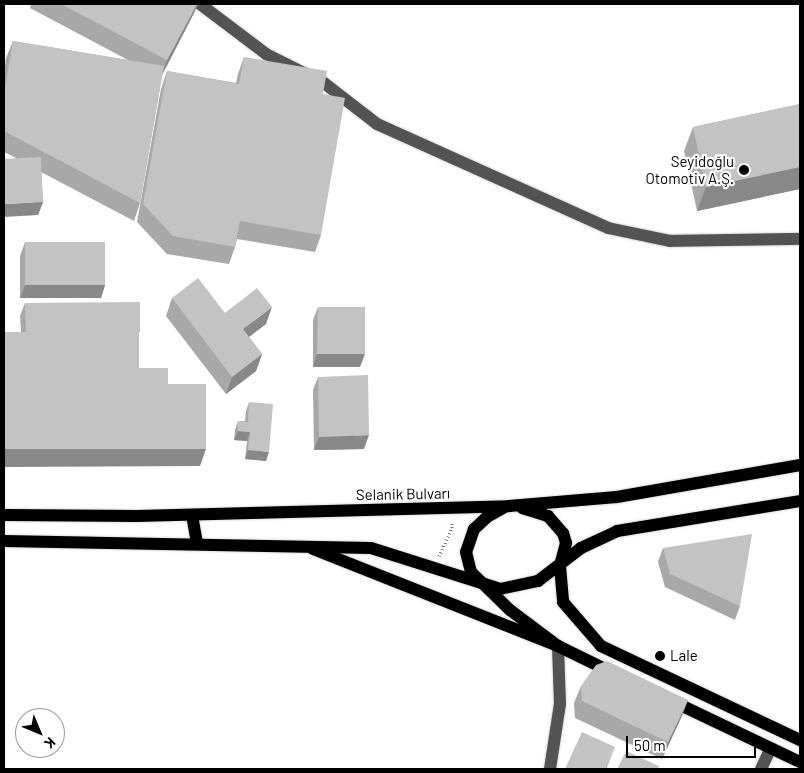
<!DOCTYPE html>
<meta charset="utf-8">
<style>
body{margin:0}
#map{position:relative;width:804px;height:773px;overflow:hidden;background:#fff;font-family:Barlow,sans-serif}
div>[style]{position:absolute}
.path>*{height:3px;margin-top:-1.5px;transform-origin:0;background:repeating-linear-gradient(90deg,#757575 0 1px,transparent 0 3.5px)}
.roads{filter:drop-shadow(0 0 1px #dbdbdb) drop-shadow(0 0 1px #dbdbdb)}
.minor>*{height:12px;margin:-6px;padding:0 6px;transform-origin:6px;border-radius:6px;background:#535353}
.major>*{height:12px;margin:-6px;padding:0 6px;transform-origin:6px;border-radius:6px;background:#000}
.wall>*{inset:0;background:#a8a8a8}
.shaded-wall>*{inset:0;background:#888}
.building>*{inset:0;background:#c3c3c3}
.dots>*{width:14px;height:14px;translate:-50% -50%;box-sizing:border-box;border:2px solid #fff;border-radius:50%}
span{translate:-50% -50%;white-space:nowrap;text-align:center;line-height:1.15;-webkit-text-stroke:4.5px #fff;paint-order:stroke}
.poi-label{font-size:15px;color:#000}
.right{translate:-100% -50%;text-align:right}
.left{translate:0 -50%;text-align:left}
.street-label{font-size:15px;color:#000}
.frame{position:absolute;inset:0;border:5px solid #000;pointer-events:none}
.north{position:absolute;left:15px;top:708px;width:50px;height:50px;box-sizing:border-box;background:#fff;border:1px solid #999;border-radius:50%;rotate:135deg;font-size:14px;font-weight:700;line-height:20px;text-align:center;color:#000}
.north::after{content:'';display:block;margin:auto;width:18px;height:22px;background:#000;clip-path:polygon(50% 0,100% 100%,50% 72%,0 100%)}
.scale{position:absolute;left:626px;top:736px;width:130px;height:22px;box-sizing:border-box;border:2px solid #000;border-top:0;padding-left:6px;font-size:15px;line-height:18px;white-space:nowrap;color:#000;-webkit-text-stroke:4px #fff;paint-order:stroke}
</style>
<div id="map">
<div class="path">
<i style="left:439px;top:556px;width:31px;rotate:-65deg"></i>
<i style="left:452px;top:528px;width:6px;rotate:-90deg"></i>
</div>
<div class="roads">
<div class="minor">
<i style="left:200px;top:4px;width:83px;rotate:37.1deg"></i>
<i style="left:266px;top:54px;width:65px;rotate:26.6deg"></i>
<i style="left:324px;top:83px;width:67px;rotate:37.7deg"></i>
<i style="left:377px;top:124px;width:253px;rotate:24.2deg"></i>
<i style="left:608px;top:228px;width:63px;rotate:11.8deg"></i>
<i style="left:670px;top:241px;width:130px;rotate:-0.9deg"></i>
<i style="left:550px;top:769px;width:66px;rotate:-81.3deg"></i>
<i style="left:560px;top:704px;width:58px;rotate:-92deg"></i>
<i style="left:761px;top:769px;width:23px;rotate:-65deg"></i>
</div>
<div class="major">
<i style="left:503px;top:508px;width:18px;rotate:151deg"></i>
<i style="left:487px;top:517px;width:18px;rotate:137deg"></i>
<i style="left:474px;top:529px;width:24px;rotate:109deg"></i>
<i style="left:466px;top:552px;width:21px;rotate:76deg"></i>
<i style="left:471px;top:572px;width:54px;rotate:44.3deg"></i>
<i style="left:510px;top:610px;width:60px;rotate:36.9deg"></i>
<i style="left:522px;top:508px;width:27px;rotate:17deg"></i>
<i style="left:548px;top:516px;width:23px;rotate:49deg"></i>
<i style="left:563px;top:533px;width:10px;rotate:73deg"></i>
<i style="left:566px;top:543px;width:24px;rotate:105deg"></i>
<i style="left:560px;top:566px;width:36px;rotate:85deg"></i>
<i style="left:563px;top:602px;width:58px;rotate:49.2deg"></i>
<i style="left:601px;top:646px;width:220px;rotate:25.3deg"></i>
<i style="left:4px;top:515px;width:133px;rotate:0.4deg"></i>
<i style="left:137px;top:516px;width:372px;rotate:-1.5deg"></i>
<i style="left:509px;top:506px;width:108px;rotate:-4.8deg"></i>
<i style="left:617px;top:497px;width:186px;rotate:-9.9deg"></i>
<i style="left:192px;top:515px;width:29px;rotate:80deg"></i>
<i style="left:4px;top:541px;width:367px;rotate:1.1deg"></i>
<i style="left:371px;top:548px;width:135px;rotate:17.6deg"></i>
<i style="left:500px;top:589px;width:39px;rotate:-12deg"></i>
<i style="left:538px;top:581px;width:54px;rotate:-37.5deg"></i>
<i style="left:581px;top:548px;width:40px;rotate:-25deg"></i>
<i style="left:617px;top:531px;width:185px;rotate:-9.3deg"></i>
<i style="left:313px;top:549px;width:264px;rotate:21.6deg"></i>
<i style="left:558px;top:646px;width:59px;rotate:26.1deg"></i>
<i style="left:672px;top:701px;width:142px;rotate:25.5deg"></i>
</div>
</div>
<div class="wall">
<i style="clip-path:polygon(31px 4px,198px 4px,194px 13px,162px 75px,140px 203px,134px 221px,41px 172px,43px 202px,38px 215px,16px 158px,4px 152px,4px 74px,6px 58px,13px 41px,128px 60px,30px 8px)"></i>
<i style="clip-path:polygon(244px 57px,323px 94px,321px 235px,315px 252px,237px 239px,235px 247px,229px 264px,167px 254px,137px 222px,161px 89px,167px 71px,236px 83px,238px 74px)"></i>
<i style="clip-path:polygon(800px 104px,800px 189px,697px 211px,684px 151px,693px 127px)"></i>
<i style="clip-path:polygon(25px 242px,105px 285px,101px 298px,20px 298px,20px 256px)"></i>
<i style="clip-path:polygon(172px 298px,266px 324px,249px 337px,262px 354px,256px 371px,226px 394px,166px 316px)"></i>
<i style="clip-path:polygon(25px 303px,139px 336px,139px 368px,168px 384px,200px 466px,21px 332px,20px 316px)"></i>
<i style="clip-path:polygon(318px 307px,360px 367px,313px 367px,313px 320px)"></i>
<i style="clip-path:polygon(318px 377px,364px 449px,314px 450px,313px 390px)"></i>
<i style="clip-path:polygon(249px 402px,266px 461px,245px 459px,247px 441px,234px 440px,235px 430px,238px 421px,245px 421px,246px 411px)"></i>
<i style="clip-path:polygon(663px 548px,740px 606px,735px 620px,665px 587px,658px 562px)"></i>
<i style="clip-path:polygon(581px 686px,688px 700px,681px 718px,662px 759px,575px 718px,574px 703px)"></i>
</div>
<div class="shaded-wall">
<i style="clip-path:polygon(197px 4px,198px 4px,194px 13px,161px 77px,167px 60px)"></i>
<i style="clip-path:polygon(800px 167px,800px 189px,697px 211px,706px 187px)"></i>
<i style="clip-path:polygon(43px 202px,38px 215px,4px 217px,4px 204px)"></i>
<i style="clip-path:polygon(25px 285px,105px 285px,101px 298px,20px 298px)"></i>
<i style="clip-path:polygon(272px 307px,266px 324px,237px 346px,243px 329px)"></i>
<i style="clip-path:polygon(262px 354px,256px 371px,226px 394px,232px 377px)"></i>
<i style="clip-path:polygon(317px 354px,365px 354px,360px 367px,313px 367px)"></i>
<i style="clip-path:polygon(238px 431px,250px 432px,247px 441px,234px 440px)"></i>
<i style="clip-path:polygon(369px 435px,364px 449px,314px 450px,319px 437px)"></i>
<i style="clip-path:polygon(4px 449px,206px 449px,200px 466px,4px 467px)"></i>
<i style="clip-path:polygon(248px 450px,269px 452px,266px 461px,245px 459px)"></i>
<i style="clip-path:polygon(688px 700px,681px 718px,662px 759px,668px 742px)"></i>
<i style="clip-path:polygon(615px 747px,606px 769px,605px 769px)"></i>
</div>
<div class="building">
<i style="clip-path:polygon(61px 4px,197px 4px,167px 60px)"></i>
<i style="clip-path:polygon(13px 41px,164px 66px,140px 203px,4px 131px,4px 94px)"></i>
<i style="clip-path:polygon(244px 57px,327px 71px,323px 94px,345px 98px,321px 235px,240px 221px,235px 247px,173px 236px,143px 204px,167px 71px,239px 84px)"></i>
<i style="clip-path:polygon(800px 104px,800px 167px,706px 187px,693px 127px)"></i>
<i style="clip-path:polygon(41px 157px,43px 202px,4px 204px,4px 159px)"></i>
<i style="clip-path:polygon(25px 242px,105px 242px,105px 285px,25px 285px)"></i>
<i style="clip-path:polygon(198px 278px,225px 313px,257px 288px,272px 307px,243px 329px,262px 354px,232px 377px,172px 298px)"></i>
<i style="clip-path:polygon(140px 302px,140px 332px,26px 332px,25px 303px)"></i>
<i style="clip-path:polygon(318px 307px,365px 307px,365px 354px,317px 354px)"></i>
<i style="clip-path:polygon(4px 332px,139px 332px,139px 368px,168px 368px,168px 384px,206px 384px,206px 449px,4px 449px)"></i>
<i style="clip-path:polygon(368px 375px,369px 435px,319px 437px,318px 377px)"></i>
<i style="clip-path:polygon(249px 402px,273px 404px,269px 452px,248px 450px,250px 432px,238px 431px,238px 421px,248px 422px)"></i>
<i style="clip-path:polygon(752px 534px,740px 606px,670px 574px,663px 548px)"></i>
<i style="clip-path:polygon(607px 661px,688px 700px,668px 742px,582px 701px,581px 686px,596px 665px)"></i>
<i style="clip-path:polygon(582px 732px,615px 747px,605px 769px,565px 769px)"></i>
<i style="clip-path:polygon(626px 751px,659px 766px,658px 769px,617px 769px)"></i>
</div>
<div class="dots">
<i style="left:744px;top:170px;background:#000"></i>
<i style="left:660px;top:656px;background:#000"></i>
</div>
<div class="poi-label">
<span class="right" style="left:734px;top:170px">Seyidoğlu<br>Otomotiv A.Ş.</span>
<span class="left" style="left:670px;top:656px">Lale</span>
</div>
<div class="street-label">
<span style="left:403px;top:494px;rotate:-1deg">Selanik Bulvarı</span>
</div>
<div class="frame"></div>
<div class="north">K</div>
<div class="scale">50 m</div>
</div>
